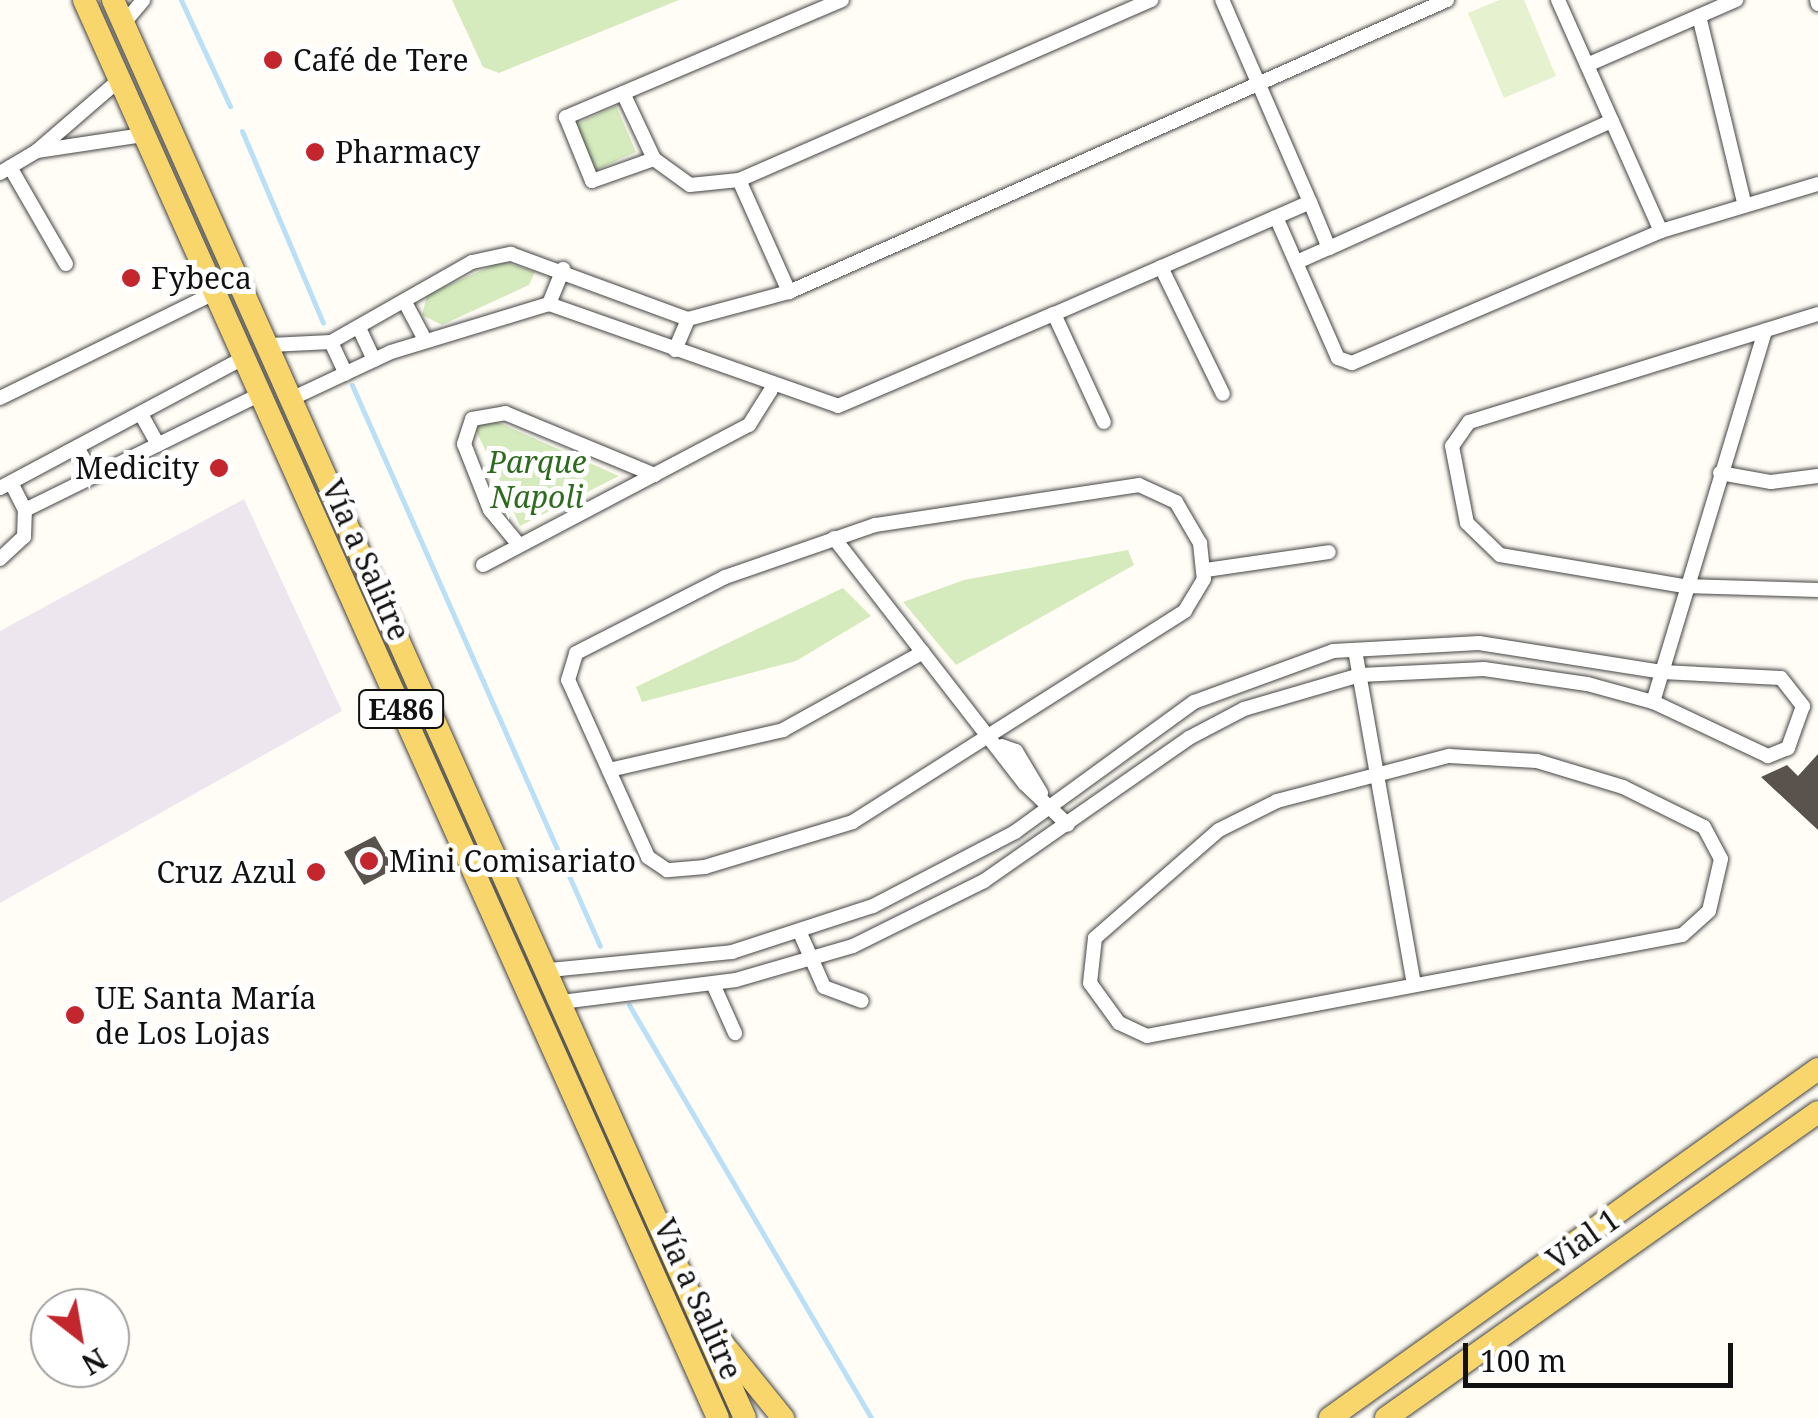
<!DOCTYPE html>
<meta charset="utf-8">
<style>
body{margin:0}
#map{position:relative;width:1818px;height:1418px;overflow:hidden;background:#fffdf5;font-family:"Noto Serif",serif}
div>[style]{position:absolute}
.industrial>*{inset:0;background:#eee6ef}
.green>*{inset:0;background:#d5ebbd}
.pitch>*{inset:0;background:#e6f2cf}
.stream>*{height:5px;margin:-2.5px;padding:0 2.5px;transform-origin:2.5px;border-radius:2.5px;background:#b9e0f7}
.building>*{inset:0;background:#5a524d}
.roads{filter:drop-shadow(0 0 2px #444) drop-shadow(0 0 2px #444)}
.street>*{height:14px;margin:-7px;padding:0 7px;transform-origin:7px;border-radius:7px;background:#fff}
.primary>*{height:22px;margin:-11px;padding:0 11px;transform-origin:11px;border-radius:11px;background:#f9d66b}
.dots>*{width:28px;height:28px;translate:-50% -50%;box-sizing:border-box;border:5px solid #fff;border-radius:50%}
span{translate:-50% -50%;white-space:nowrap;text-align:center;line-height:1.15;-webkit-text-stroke:10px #fff;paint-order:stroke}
.shield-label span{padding:2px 8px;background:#fff;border:2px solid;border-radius:8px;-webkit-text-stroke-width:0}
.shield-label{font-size:28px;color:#111;font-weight:700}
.poi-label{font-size:30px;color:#111}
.left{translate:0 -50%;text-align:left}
.right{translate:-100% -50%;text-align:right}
.park-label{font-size:30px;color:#2f6b1f;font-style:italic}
.street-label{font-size:30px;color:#111}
.north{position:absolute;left:30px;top:1288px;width:100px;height:100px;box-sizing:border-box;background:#fff;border:2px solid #a0a0a0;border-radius:50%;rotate:149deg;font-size:28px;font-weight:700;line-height:40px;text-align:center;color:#111}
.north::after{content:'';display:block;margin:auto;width:35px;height:45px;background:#c4262e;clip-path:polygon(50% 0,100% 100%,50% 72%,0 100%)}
.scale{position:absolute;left:1463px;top:1343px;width:270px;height:45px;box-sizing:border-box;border:5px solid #111;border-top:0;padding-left:12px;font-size:30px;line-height:35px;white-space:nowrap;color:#111;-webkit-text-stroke:8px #fff;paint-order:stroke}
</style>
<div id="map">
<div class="industrial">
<i style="clip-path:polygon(244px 499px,342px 711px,0 903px,0 631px)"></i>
</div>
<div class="green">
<i style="clip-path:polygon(452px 0,679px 0,499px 73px,483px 67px)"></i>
<i style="clip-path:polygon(616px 106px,636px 152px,594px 171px,574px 125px)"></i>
<i style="clip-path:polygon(502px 261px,535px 272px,529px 285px,442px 325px,422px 315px,427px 295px)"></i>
<i style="clip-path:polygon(493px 420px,619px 476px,520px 526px,475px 428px)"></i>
<i style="clip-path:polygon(1128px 550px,1134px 565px,956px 665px,903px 602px,964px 580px)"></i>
<i style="clip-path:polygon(843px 588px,871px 616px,796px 661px,642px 702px,636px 687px)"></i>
</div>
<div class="pitch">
<i style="clip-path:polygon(1499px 0,1524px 0,1556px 76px,1504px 98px,1468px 13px)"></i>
</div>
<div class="stream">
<i style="left:181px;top:0;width:117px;rotate:65.2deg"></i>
<i style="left:242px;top:131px;width:208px;rotate:67.1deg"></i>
<i style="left:352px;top:385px;width:613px;rotate:66.15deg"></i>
<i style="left:629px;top:1005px;width:479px;rotate:59.6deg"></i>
</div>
<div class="building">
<i style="clip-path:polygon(1818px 754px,1818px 830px,1761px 777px,1787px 765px,1798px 776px)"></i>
<i style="clip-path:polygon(375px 836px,394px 869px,364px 885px,344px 852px)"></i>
</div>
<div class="roads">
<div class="street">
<i style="left:842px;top:0;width:300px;rotate:157deg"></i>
<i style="left:566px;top:117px;width:69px;rotate:67.9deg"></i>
<i style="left:592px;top:181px;width:66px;rotate:-19.5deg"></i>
<i style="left:654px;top:159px;width:44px;rotate:35.8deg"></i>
<i style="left:690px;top:185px;width:49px;rotate:-5.8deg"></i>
<i style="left:739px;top:180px;width:450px;rotate:-23.6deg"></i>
<i style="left:1558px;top:0;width:253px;rotate:66deg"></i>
<i style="left:1817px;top:0;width:4px;rotate:76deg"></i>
<i style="left:1699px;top:16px;width:195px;rotate:76.4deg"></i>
<i style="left:124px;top:23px;width:30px;rotate:-50deg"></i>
<i style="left:1587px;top:65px;width:163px;rotate:-23.6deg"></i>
<i style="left:118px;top:81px;width:107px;rotate:139.2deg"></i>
<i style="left:37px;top:151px;width:107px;rotate:-8.6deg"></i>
<i style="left:623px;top:93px;width:73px;rotate:64.8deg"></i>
<i style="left:10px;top:167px;width:112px;rotate:60deg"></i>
<i style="left:0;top:173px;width:43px;rotate:-30.7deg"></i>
<i style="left:739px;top:180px;width:123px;rotate:65.9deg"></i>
<i style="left:1310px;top:202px;width:50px;rotate:67.6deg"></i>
<i style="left:1329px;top:248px;width:310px;rotate:-24.2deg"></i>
<i style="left:1276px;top:217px;width:154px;rotate:66.3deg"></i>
<i style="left:1338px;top:358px;width:15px;rotate:20deg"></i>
<i style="left:1352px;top:363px;width:336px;rotate:-23.1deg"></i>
<i style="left:1661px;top:231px;width:164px;rotate:-16.7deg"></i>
<i style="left:1297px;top:262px;width:35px;rotate:-24deg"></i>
<i style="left:1161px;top:267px;width:141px;rotate:64deg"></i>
<i style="left:549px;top:304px;width:38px;rotate:-68deg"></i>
<i style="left:407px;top:306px;width:38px;rotate:62deg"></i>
<i style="left:1054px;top:314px;width:119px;rotate:65.2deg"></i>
<i style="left:1818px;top:314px;width:365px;rotate:162.8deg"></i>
<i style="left:1469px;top:422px;width:29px;rotate:125deg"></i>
<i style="left:1452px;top:446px;width:78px;rotate:79deg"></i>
<i style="left:1467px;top:523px;width:46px;rotate:44.1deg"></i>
<i style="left:1500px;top:555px;width:187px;rotate:9.6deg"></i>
<i style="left:1684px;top:586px;width:134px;rotate:1.7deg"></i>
<i style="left:360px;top:330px;width:33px;rotate:65deg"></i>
<i style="left:331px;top:342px;width:35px;rotate:65deg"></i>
<i style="left:270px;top:345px;width:61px;rotate:-2.8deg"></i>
<i style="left:331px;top:342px;width:162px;rotate:-29.6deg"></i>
<i style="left:472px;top:262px;width:40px;rotate:-12deg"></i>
<i style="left:511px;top:254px;width:189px;rotate:20.2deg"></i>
<i style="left:675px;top:350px;width:34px;rotate:-67deg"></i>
<i style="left:688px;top:319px;width:105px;rotate:-15deg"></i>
<i style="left:789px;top:292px;width:720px;rotate:-23.93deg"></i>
<i style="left:0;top:398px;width:238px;rotate:-26.1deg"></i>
<i style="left:293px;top:398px;width:108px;rotate:-25.1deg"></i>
<i style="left:391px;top:352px;width:165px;rotate:-16.9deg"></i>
<i style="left:549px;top:304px;width:306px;rotate:19.4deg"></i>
<i style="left:838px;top:406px;width:235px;rotate:-23.1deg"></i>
<i style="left:1054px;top:314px;width:279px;rotate:-23.6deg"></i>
<i style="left:1310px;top:202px;width:220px;rotate:-113.5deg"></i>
<i style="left:141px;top:414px;width:35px;rotate:61deg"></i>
<i style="left:77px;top:447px;width:33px;rotate:61deg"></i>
<i style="left:1720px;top:473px;width:52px;rotate:10deg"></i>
<i style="left:1771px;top:482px;width:47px;rotate:-7.3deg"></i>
<i style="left:1139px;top:485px;width:41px;rotate:24.7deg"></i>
<i style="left:1176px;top:502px;width:48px;rotate:59.7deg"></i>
<i style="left:1200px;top:543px;width:36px;rotate:84deg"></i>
<i style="left:1204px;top:579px;width:37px;rotate:121deg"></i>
<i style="left:1185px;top:611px;width:393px;rotate:147.6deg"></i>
<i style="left:853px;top:822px;width:155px;rotate:163.1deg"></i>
<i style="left:705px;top:867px;width:38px;rotate:175deg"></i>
<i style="left:667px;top:870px;width:23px;rotate:-146deg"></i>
<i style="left:648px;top:857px;width:194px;rotate:-114.3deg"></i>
<i style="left:568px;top:680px;width:28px;rotate:-73deg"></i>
<i style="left:576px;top:653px;width:167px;rotate:-27deg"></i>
<i style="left:725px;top:577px;width:159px;rotate:-19.1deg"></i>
<i style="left:875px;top:525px;width:267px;rotate:-8.6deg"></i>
<i style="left:0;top:488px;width:274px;rotate:-28.1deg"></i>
<i style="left:25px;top:510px;width:261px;rotate:-26.2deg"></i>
<i style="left:834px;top:538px;width:311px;rotate:52.2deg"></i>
<i style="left:1025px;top:784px;width:59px;rotate:43.6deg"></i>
<i style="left:519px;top:545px;width:45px;rotate:-129.6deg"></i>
<i style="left:490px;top:510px;width:71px;rotate:-111.5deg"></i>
<i style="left:464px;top:444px;width:26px;rotate:-72deg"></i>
<i style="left:472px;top:419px;width:34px;rotate:-10deg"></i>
<i style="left:505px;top:413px;width:162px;rotate:22.5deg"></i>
<i style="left:0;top:559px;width:33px;rotate:-43deg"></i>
<i style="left:24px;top:537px;width:27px;rotate:-88deg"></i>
<i style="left:25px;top:510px;width:31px;rotate:-117deg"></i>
<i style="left:483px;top:565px;width:301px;rotate:-27.8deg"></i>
<i style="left:749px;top:425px;width:41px;rotate:-57.8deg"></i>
<i style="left:1206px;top:570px;width:124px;rotate:-8.3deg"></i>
<i style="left:1355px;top:650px;width:338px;rotate:80deg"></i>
<i style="left:1653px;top:702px;width:388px;rotate:-73.2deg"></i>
<i style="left:1002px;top:746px;width:15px;rotate:20deg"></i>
<i style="left:1016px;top:751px;width:49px;rotate:59.2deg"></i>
<i style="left:1449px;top:756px;width:88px;rotate:3.3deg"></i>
<i style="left:1537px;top:761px;width:90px;rotate:16.8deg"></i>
<i style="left:1623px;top:787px;width:90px;rotate:26.3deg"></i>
<i style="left:1704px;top:827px;width:36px;rotate:62deg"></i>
<i style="left:1721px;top:859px;width:53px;rotate:103deg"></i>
<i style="left:1709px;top:911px;width:36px;rotate:138deg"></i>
<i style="left:1682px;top:935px;width:544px;rotate:169.31deg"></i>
<i style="left:1147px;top:1036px;width:31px;rotate:-155deg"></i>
<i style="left:1119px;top:1023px;width:49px;rotate:-125.9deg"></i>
<i style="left:1090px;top:983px;width:45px;rotate:-83.7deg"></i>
<i style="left:1095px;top:938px;width:164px;rotate:-41.1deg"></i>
<i style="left:1219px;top:830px;width:65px;rotate:-26.6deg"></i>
<i style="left:1277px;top:801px;width:178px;rotate:-14.7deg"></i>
<i style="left:609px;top:770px;width:179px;rotate:-12.9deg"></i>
<i style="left:783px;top:730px;width:160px;rotate:-29.1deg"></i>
<i style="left:800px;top:933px;width:59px;rotate:66deg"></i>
<i style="left:824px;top:987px;width:40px;rotate:20.2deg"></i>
<i style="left:549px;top:970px;width:184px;rotate:-5.6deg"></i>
<i style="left:732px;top:952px;width:148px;rotate:-18.1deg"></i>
<i style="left:873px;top:906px;width:160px;rotate:-27.5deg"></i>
<i style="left:1015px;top:832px;width:221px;rotate:-36deg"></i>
<i style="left:1194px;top:702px;width:148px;rotate:-20.1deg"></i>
<i style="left:1333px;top:651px;width:146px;rotate:-3.1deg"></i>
<i style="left:1479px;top:643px;width:185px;rotate:9deg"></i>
<i style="left:1662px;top:672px;width:119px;rotate:2.9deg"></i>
<i style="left:1781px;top:678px;width:36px;rotate:52deg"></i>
<i style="left:1803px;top:706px;width:45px;rotate:109.7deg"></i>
<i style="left:1788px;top:748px;width:22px;rotate:158deg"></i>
<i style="left:1768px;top:756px;width:127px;rotate:-154.8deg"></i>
<i style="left:1653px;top:702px;width:68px;rotate:-164.7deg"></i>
<i style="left:1587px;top:684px;width:104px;rotate:-171.7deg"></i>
<i style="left:1484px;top:669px;width:124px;rotate:177.2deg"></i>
<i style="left:1360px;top:675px;width:121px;rotate:163.7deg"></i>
<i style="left:1244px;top:709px;width:62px;rotate:152.2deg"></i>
<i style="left:1189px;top:738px;width:250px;rotate:145.1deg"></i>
<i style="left:984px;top:881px;width:146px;rotate:153.6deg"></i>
<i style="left:853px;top:946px;width:122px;rotate:163.8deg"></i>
<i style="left:736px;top:980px;width:174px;rotate:172.8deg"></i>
<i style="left:713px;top:984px;width:54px;rotate:65.8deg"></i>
</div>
<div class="primary">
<i style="left:84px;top:0;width:1553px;rotate:65.91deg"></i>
<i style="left:113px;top:0;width:1552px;rotate:65.98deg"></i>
<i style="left:719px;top:1339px;width:102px;rotate:51deg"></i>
<i style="left:1330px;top:1418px;width:600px;rotate:-35.57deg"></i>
<i style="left:1386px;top:1418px;width:529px;rotate:-35.31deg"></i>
</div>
</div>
<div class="dots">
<i style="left:273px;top:60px;background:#c4262e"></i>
<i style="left:315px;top:152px;background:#c4262e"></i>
<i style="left:131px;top:278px;background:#c4262e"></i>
<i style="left:219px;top:468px;background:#c4262e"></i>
<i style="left:369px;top:861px;background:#c4262e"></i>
<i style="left:316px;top:872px;background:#c4262e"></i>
<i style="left:75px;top:1015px;background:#c4262e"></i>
</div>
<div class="shield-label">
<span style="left:401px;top:709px">E486</span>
</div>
<div class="poi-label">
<span class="left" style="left:293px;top:60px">Café de Tere</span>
<span class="left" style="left:335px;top:152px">Pharmacy</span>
<span class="left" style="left:151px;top:278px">Fybeca</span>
<span class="right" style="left:199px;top:468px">Medicity</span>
<span class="left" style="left:389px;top:861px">Mini Comisariato</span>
<span class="right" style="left:296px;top:872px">Cruz Azul</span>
<span class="left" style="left:95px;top:1015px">UE Santa María<br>de Los Lojas</span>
</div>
<div class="park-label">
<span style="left:537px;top:479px">Parque<br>Napoli</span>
</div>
<div class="street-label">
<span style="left:366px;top:560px;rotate:66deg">Vía a Salitre</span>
<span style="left:1583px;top:1239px;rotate:-35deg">Vial 1</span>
<span style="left:698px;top:1299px;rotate:66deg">Vía a Salitre</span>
</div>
<div class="north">N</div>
<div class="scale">100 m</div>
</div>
